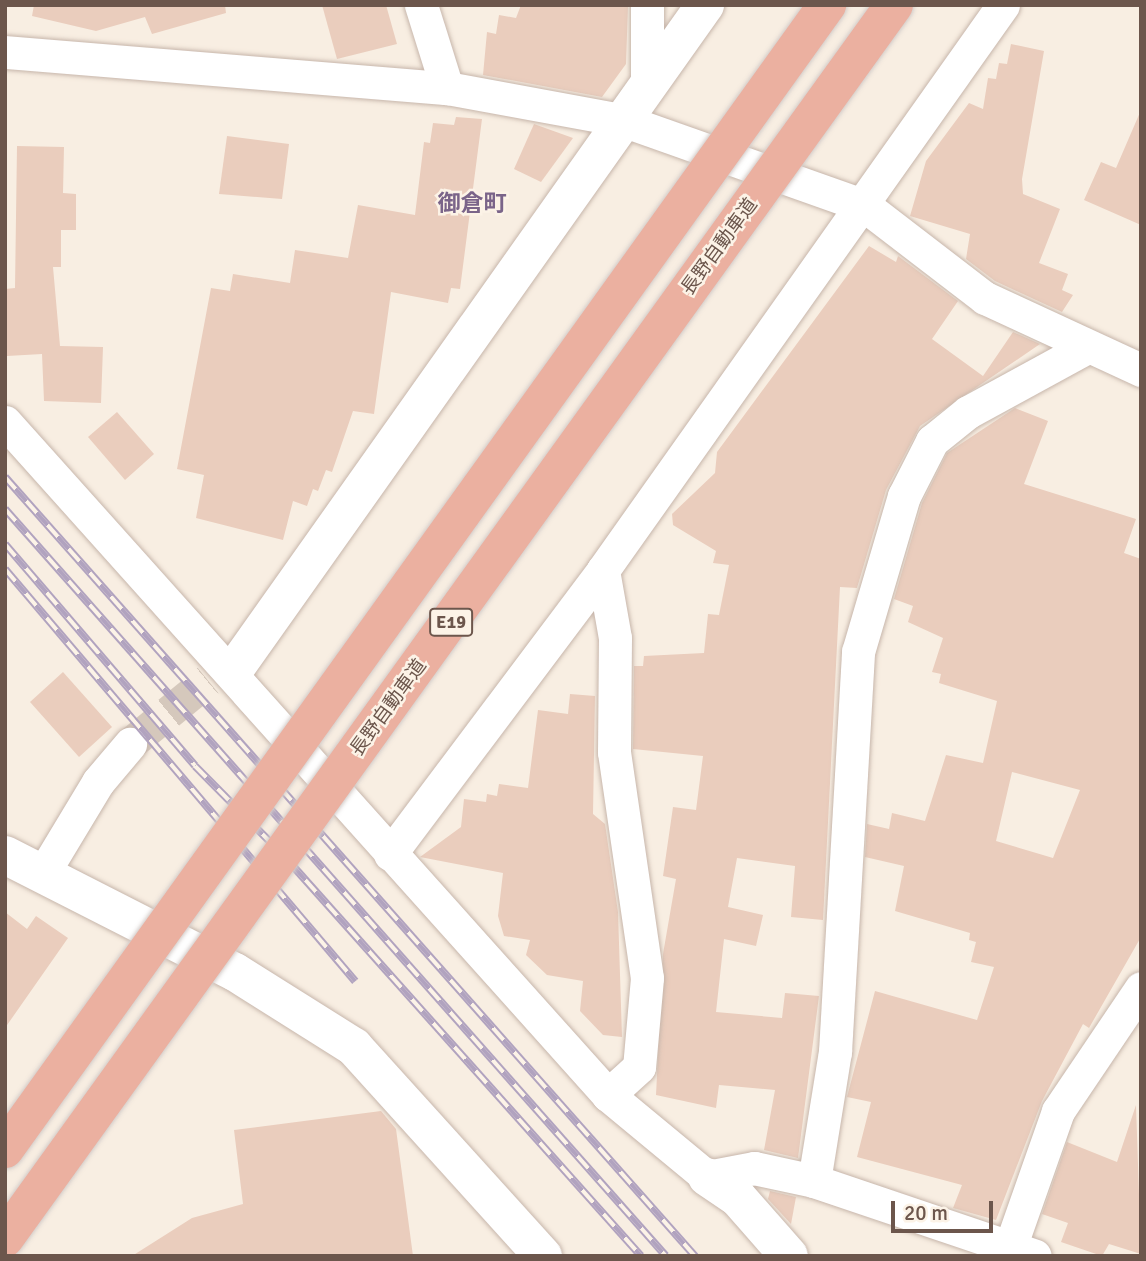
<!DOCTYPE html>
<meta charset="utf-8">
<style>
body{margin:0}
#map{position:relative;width:1146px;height:1261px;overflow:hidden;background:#f8eee2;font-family:Signika,"Noto Sans JP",sans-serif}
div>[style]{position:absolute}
.building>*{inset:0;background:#eacdbd}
.street-tunnel>*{height:33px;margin-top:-16.5px;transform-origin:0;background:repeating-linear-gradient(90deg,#d5c8bc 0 33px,transparent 0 50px)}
.roads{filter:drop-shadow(0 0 2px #c7b6ab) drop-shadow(0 0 2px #c7b6ab)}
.street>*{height:33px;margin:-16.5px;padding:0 16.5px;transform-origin:16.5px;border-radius:16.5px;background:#fff}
.secondary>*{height:38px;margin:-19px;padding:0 19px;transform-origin:19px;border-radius:19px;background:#fff}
.rail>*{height:8px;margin-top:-4px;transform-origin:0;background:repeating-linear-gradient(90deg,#fcf3e7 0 16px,#b1a3bf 0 32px);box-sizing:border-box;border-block:2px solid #b1a3bf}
.bridges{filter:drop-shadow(0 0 2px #d3ccc9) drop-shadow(0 0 2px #d3ccc9)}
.highway-bridge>*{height:38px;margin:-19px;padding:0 19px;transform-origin:19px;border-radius:19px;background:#ebb0a0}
span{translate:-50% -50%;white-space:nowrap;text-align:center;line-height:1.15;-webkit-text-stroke:5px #fcf3e7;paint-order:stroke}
.shield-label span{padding:2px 5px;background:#fcf3e7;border:2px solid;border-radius:5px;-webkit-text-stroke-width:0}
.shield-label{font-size:18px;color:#6c564c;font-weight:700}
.street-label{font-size:19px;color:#6c564c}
.quarter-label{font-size:23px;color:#7a6489;font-weight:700}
.frame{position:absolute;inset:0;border:7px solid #6c564c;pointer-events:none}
.scale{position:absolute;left:891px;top:1201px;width:102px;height:32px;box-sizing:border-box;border:4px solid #6c564c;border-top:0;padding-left:9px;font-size:21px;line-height:24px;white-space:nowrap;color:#6c564c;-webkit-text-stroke:5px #fcf3e7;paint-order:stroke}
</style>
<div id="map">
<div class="building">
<i style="clip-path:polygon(34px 5px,225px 5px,226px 13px,152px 34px,145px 17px,96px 31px,32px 16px)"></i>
<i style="clip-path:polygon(322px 5px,386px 5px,397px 44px,337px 59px)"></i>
<i style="clip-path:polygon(521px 5px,628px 5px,626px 64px,602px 97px,483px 75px,487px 32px,496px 34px,499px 15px,516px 18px)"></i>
<i style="clip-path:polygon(1011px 44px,1044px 51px,1022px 179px,1023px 194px,1060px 209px,1039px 263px,1068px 274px,1062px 290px,1073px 295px,1062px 312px,995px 281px,966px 259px,970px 234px,910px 216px,926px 161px,969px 103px,983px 109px,988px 78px,996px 79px,999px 63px,1007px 64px)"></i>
<i style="clip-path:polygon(1141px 110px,1141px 225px,1084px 200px,1101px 162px,1116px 168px)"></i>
<i style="clip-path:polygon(456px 117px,482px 119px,460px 289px,451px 288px,448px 303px,391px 292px,374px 414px,353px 411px,332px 472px,326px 470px,318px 491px,313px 489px,307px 506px,293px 501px,283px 540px,196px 518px,204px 475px,177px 469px,211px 288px,230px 291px,233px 274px,290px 283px,295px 250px,348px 258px,358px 205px,415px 215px,424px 142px,430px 143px,433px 123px,454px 125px)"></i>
<i style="clip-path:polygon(534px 124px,573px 138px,541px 182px,514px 169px)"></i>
<i style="clip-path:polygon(227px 136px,289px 144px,282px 199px,219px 194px)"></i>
<i style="clip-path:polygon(17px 146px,64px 147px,63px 193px,76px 194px,76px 230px,61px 230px,61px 267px,53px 267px,60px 346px,103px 347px,101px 403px,44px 401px,42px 354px,7px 356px,5px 289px,15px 288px)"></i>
<i style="clip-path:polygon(869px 246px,896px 262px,898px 256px,958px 301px,932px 339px,983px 376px,1013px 332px,1040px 344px,920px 426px,886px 490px,857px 588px,840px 587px,823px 920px,791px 917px,795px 866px,737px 858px,728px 907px,763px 915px,756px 946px,724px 939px,716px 1012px,782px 1018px,785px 993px,819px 996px,798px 1158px,764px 1150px,775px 1090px,719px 1085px,716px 1108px,656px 1095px,663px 954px,676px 879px,663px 876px,673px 807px,696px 810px,703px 756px,633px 749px,634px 666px,643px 666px,644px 656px,704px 653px,708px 614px,719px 615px,729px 565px,713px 563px,716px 551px,673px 525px,672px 514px,715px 473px,717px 452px)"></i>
<i style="clip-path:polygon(evenodd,1015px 408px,1048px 421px,1024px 484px,1136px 519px,1124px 553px,1141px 559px,1141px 937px,1089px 1028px,1083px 1024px,1042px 1101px,996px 1220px,953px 1208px,962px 1185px,857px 1157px,871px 1102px,847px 1097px,875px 991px,977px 1020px,994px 967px,971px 962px,976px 942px,969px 940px,970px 933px,895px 911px,904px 866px,865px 857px,867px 824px,889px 829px,892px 813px,925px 821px,946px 755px,983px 763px,997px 701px,939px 683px,941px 674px,932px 672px,943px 638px,908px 622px,913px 606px,894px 599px,922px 503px,947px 453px,1015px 408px,1012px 772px,1080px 790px,1053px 858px,996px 841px,1012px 772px)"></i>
<i style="clip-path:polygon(117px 412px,154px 454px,125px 480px,88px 437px)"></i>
<i style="clip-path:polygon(63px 672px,112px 727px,79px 757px,30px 702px)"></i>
<i style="clip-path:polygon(570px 694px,595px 696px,593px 814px,605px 824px,618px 912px,622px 1037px,603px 1035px,580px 1011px,583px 981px,547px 975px,526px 955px,530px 940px,504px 936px,498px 916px,503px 873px,420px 857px,461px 827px,464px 799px,486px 802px,487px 794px,497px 796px,499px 784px,528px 788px,538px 710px,568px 714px)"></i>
<i style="clip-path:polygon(5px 912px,27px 929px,36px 916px,68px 938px,5px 1028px)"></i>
<i style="clip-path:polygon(1136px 1105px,1141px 1254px,1109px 1244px,1102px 1256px,1061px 1242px,1068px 1223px,1042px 1214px,1067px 1142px,1117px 1162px)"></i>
<i style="clip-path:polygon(381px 1111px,396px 1129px,413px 1256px,132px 1256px,192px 1218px,243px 1204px,234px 1130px)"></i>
<i style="clip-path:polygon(770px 1191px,796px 1197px,791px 1224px,768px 1199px)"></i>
</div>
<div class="street-tunnel">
<i style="left:130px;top:744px;width:101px;rotate:-39.4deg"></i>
</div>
<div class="roads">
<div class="street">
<i style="left:421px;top:5px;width:87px;rotate:72.6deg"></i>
<i style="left:5px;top:52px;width:443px;rotate:4.7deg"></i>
<i style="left:447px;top:88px;width:178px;rotate:10.4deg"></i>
<i style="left:622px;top:120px;width:258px;rotate:19.5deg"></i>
<i style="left:865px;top:206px;width:151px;rotate:37.5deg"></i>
<i style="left:985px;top:298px;width:172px;rotate:24.8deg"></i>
<i style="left:647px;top:84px;width:79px;rotate:-90deg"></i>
<i style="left:5px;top:422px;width:904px;rotate:48.14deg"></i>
<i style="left:608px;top:1095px;width:129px;rotate:39.6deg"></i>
<i style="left:707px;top:1177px;width:48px;rotate:-10.8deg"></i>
<i style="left:754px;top:1168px;width:61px;rotate:12.2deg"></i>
<i style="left:814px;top:1181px;width:233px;rotate:18.7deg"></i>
<i style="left:603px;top:570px;width:69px;rotate:80deg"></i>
<i style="left:615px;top:638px;width:114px;rotate:90.5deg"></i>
<i style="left:614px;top:752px;width:228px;rotate:81.7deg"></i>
<i style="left:647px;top:978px;width:89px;rotate:95.1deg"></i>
<i style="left:639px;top:1067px;width:42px;rotate:137.9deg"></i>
<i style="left:390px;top:854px;width:355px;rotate:-53.1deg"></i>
<i style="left:603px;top:570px;width:692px;rotate:-54.7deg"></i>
<i style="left:45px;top:870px;width:103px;rotate:-58.9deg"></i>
<i style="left:98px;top:782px;width:50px;rotate:-49.9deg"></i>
<i style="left:814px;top:1181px;width:131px;rotate:-80.8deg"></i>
<i style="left:835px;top:1052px;width:401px;rotate:-86.7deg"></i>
<i style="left:858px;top:652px;width:163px;rotate:-73.6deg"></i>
<i style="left:904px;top:496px;width:62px;rotate:-63deg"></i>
<i style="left:932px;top:441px;width:46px;rotate:-38.9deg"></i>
<i style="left:968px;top:412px;width:136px;rotate:-28.6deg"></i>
<i style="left:1007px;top:1256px;width:154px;rotate:-70.6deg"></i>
<i style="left:1058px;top:1111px;width:148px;rotate:-56deg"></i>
</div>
<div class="secondary">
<i style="left:234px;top:670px;width:815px;rotate:-54.69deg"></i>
<i style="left:5px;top:855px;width:258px;rotate:27deg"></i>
<i style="left:235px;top:972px;width:141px;rotate:32.2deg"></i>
<i style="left:354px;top:1047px;width:282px;rotate:47.9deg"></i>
<i style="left:707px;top:1177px;width:37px;rotate:34deg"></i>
<i style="left:738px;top:1198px;width:77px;rotate:48.7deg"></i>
</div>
</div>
<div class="rail">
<i style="left:5px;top:477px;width:1041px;rotate:48.47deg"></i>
<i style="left:5px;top:509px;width:997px;rotate:48.5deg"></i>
<i style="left:5px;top:544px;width:292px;rotate:49.4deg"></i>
<i style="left:195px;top:766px;width:127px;rotate:45.3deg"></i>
<i style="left:284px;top:856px;width:536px;rotate:48.25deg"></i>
<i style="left:5px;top:569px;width:541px;rotate:49.65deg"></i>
</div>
<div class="bridges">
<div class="highway-bridge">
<i style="left:5px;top:1149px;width:1409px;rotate:-54.3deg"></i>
<i style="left:5px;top:1238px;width:1520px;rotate:-54.21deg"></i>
</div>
</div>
<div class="shield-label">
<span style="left:451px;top:622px">E19</span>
</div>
<div class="street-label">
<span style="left:720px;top:247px;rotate:-54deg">長野自動車道</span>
<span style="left:389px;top:708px;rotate:-54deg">長野自動車道</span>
</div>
<div class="quarter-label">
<span style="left:472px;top:204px">御倉町</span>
</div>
<div class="frame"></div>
<div class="scale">20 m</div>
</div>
